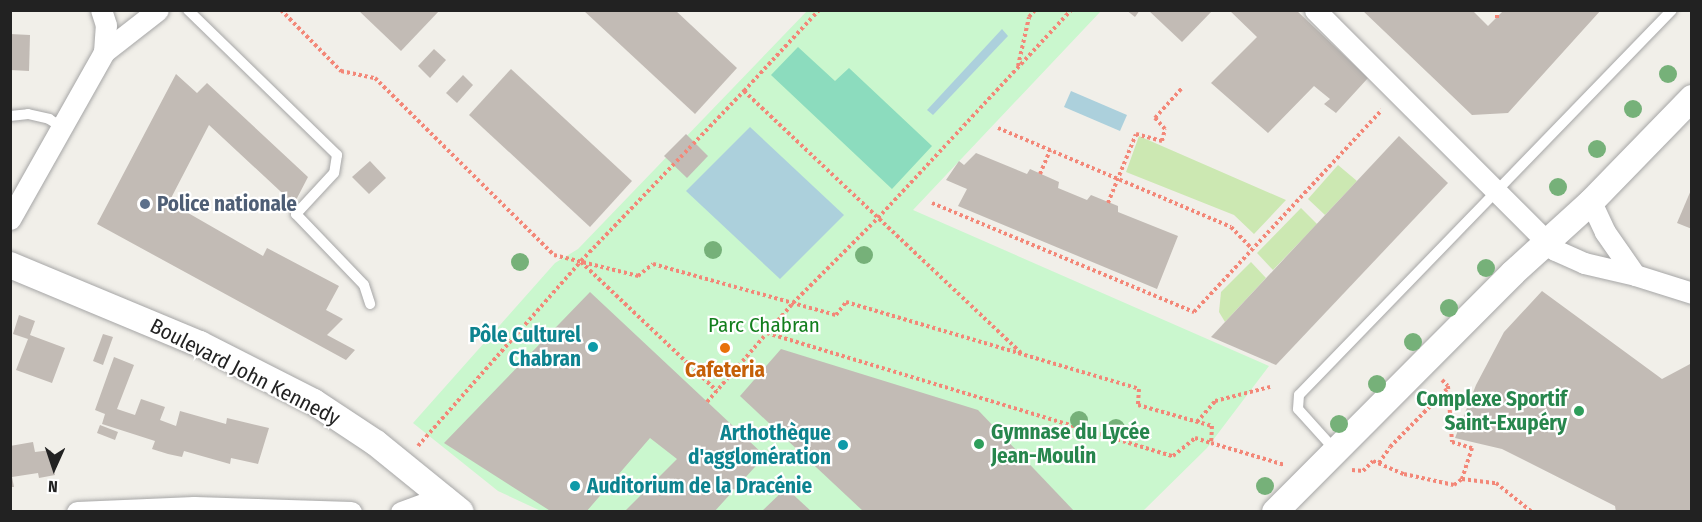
<!DOCTYPE html>
<meta charset="utf-8">
<style>
body{margin:0}
#map{position:relative;width:1702px;height:522px;overflow:hidden;background:#f1efe9;font-family:"Fira Sans Condensed",sans-serif}
div>[style]{position:absolute}
.grass>*{inset:0;background:#cce8b2}
.park>*{inset:0;background:#caf7ce}
.pitch>*{inset:0;background:#8cdcbe}
.water>*{inset:0;background:#acd0dc}
.building>*{inset:0;background:#c2bbb5}
.path>*{height:4px;margin-top:-2px;transform-origin:0;background:repeating-linear-gradient(90deg,#f38778 0 3px,transparent 0 6px)}
.roads{filter:drop-shadow(0 0 2px #a6a6a6) drop-shadow(0 0 2px #a6a6a6)}
.service>*{height:10px;margin:-5px;padding:0 5px;transform-origin:5px;border-radius:5px;background:#fff}
.minor>*{height:21px;margin:-10.5px;padding:0 10.5px;transform-origin:10.5px;border-radius:10.5px;background:#fff}
.tertiary>*{height:26px;margin:-13px;padding:0 13px;transform-origin:13px;border-radius:13px;background:#fff}
.trees>*{width:18px;height:18px;margin:-9px;border-radius:50%;background:#76b179}
.dots>*{width:16px;height:16px;translate:-50% -50%;box-sizing:border-box;border:3px solid #fff;border-radius:50%}
span{translate:-50% -50%;white-space:nowrap;text-align:center;line-height:1.15;-webkit-text-stroke:4.5px #fff;paint-order:stroke}
.service-label{font-size:21px;color:#4e5e75;font-weight:700}
.left{translate:0 -50%;text-align:left}
.park-label{font-size:21px;color:#127e1d}
.culture-label{font-size:21px;color:#0d838f;font-weight:700}
.right{translate:-100% -50%;text-align:right}
.food-label{font-size:21px;color:#c56008;font-weight:700}
.street-label{font-size:21px;color:#222}
.leisure-label{font-size:21px;color:#27864d;font-weight:700}
.frame{position:absolute;inset:0;border:12px solid #222;pointer-events:none}
.north{position:absolute;left:24px;top:438px;width:60px;height:60px;-webkit-text-stroke:4px #fff;paint-order:stroke;rotate:183deg;font-size:16px;font-weight:700;line-height:24px;text-align:center;color:#222}
.north::after{content:'';display:block;margin:auto;width:21px;height:27px;background:#222;clip-path:polygon(50% 0,100% 100%,50% 72%,0 100%)}
</style>
<div id="map">
<div class="grass">
<i style="clip-path:polygon(1139px 136px,1286px 200px,1254px 234px,1234px 215px,1126px 172px)"></i>
<i style="clip-path:polygon(1338px 165px,1357px 181px,1325px 215px,1308px 199px)"></i>
<i style="clip-path:polygon(1301px 208px,1317px 224px,1273px 270px,1257px 253px)"></i>
<i style="clip-path:polygon(1251px 262px,1266px 278px,1225px 322px,1219px 312px,1221px 292px)"></i>
</div>
<div class="park">
<i style="clip-path:polygon(807px 11px,1101px 11px,913px 210px,1269px 366px,1207px 448px,1143px 511px,541px 511px,498px 491px,413px 423px,555px 263px,578px 249px)"></i>
</div>
<div class="pitch">
<i style="clip-path:polygon(798px 47px,835px 81px,849px 68px,932px 146px,892px 189px,771px 75px)"></i>
</div>
<div class="water">
<i style="clip-path:polygon(1002px 29px,1008px 36px,933px 115px,927px 110px)"></i>
<i style="clip-path:polygon(1071px 91px,1127px 115px,1120px 131px,1064px 107px)"></i>
<i style="clip-path:polygon(750px 127px,844px 215px,780px 279px,686px 191px)"></i>
</div>
<div class="building">
<i style="clip-path:polygon(358px 10px,440px 10px,401px 51px)"></i>
<i style="clip-path:polygon(583px 10px,675px 10px,737px 68px,695px 114px)"></i>
<i style="clip-path:polygon(1126px 10px,1140px 10px,1135px 17px)"></i>
<i style="clip-path:polygon(1148px 10px,1213px 10px,1182px 42px)"></i>
<i style="clip-path:polygon(1229px 10px,1296px 10px,1368px 78px,1336px 113px,1324px 104px,1330px 99px,1314px 86px,1268px 133px,1211px 83px,1257px 37px)"></i>
<i style="clip-path:polygon(1362px 10px,1472px 10px,1488px 26px,1504px 10px,1601px 10px,1508px 113px,1472px 115px)"></i>
<i style="clip-path:polygon(10px 34px,30px 35px,29px 71px,10px 70px)"></i>
<i style="clip-path:polygon(434px 49px,446px 60px,430px 78px,418px 66px)"></i>
<i style="clip-path:polygon(511px 69px,632px 181px,590px 227px,469px 115px)"></i>
<i style="clip-path:polygon(176px 74px,197px 93px,207px 83px,308px 177px,294px 204px,209px 125px,169px 202px,263px 256px,267px 248px,339px 286px,326px 310px,343px 319px,327px 335px,355px 350px,346px 360px,97px 224px)"></i>
<i style="clip-path:polygon(463px 75px,473px 85px,457px 103px,446px 93px)"></i>
<i style="clip-path:polygon(686px 134px,708px 156px,687px 178px,664px 156px)"></i>
<i style="clip-path:polygon(1399px 136px,1448px 183px,1276px 365px,1211px 337px)"></i>
<i style="clip-path:polygon(976px 153px,1027px 174px,1030px 169px,1059px 182px,1058px 188px,1087px 200px,1091px 195px,1118px 206px,1118px 212px,1178px 236px,1157px 289px,958px 206px,967px 189px,946px 180px,959px 161px,964px 165px)"></i>
<i style="clip-path:polygon(370px 161px,386px 178px,369px 194px,352px 177px)"></i>
<i style="clip-path:polygon(1691px 190px,1692px 190px,1692px 229px,1677px 223px)"></i>
<i style="clip-path:polygon(1542px 291px,1662px 379px,1692px 363px,1692px 512px,1616px 512px,1615px 506px,1502px 449px,1455px 438px,1476px 385px,1504px 332px)"></i>
<i style="clip-path:polygon(590px 292px,765px 456px,714px 512px,624px 512px,677px 459px,650px 438px,586px 512px,552px 512px,444px 443px)"></i>
<i style="clip-path:polygon(19px 315px,35px 321px,30px 335px,65px 348px,52px 383px,16px 370px,28px 339px,13px 334px)"></i>
<i style="clip-path:polygon(103px 334px,113px 337px,103px 365px,93px 361px)"></i>
<i style="clip-path:polygon(781px 349px,978px 410px,1075px 512px,864px 512px,740px 396px)"></i>
<i style="clip-path:polygon(114px 357px,134px 365px,117px 409px,135px 415px,141px 399px,165px 407px,160px 420px,176px 426px,180px 411px,226px 424px,227px 418px,269px 428px,258px 464px,231px 458px,230px 464px,184px 451px,182px 457px,168px 454px,152px 449px,155px 441px,102px 424px,105px 414px,95px 410px)"></i>
<i style="clip-path:polygon(100px 425px,118px 432px,115px 440px,97px 433px)"></i>
<i style="clip-path:polygon(33px 442px,35px 452px,51px 450px,55px 475px,39px 478px,38px 473px,12px 477px,14px 487px,10px 487px,10px 446px)"></i>
<i style="clip-path:polygon(786px 488px,812px 512px,761px 512px)"></i>
</div>
<div class="path">
<i style="left:281px;top:10px;width:86px;rotate:45.5deg"></i>
<i style="left:341px;top:71px;width:35px;rotate:12deg"></i>
<i style="left:375px;top:78px;width:252px;rotate:44.7deg"></i>
<i style="left:554px;top:255px;width:87px;rotate:14deg"></i>
<i style="left:638px;top:276px;width:19px;rotate:-39deg"></i>
<i style="left:653px;top:264px;width:190px;rotate:15.6deg"></i>
<i style="left:836px;top:315px;width:16px;rotate:-52deg"></i>
<i style="left:846px;top:302px;width:306px;rotate:16.5deg"></i>
<i style="left:1139px;top:389px;width:16px;rotate:94deg"></i>
<i style="left:1138px;top:405px;width:77px;rotate:15.8deg"></i>
<i style="left:1212px;top:426px;width:17px;rotate:93deg"></i>
<i style="left:1211px;top:443px;width:77px;rotate:16.6deg"></i>
<i style="left:1497px;top:18px;width:8px;rotate:-90deg"></i>
<i style="left:1018px;top:66px;width:50px;rotate:-77.3deg"></i>
<i style="left:1029px;top:17px;width:9px;rotate:-49deg"></i>
<i style="left:744px;top:91px;width:110px;rotate:-47.2deg"></i>
<i style="left:998px;top:128px;width:253px;rotate:23deg"></i>
<i style="left:1231px;top:227px;width:30px;rotate:46deg"></i>
<i style="left:1040px;top:174px;width:26px;rotate:-67deg"></i>
<i style="left:932px;top:203px;width:284px;rotate:22.6deg"></i>
<i style="left:1194px;top:312px;width:276px;rotate:-47.1deg"></i>
<i style="left:1108px;top:203px;width:74px;rotate:-67.9deg"></i>
<i style="left:1136px;top:134px;width:27px;rotate:15deg"></i>
<i style="left:1162px;top:141px;width:12px;rotate:-76deg"></i>
<i style="left:1165px;top:129px;width:15px;rotate:-132deg"></i>
<i style="left:1155px;top:118px;width:40px;rotate:-48deg"></i>
<i style="left:581px;top:262px;width:187px;rotate:43.5deg"></i>
<i style="left:767px;top:333px;width:424px;rotate:16.9deg"></i>
<i style="left:1173px;top:456px;width:28px;rotate:-39deg"></i>
<i style="left:1195px;top:438px;width:17px;rotate:17deg"></i>
<i style="left:1442px;top:380px;width:8px;rotate:45deg"></i>
<i style="left:1448px;top:386px;width:56px;rotate:85.9deg"></i>
<i style="left:1452px;top:442px;width:21px;rotate:17deg"></i>
<i style="left:1472px;top:448px;width:33px;rotate:108deg"></i>
<i style="left:707px;top:402px;width:131px;rotate:-49deg"></i>
<i style="left:793px;top:303px;width:120px;rotate:-45deg"></i>
<i style="left:878px;top:218px;width:284px;rotate:-47.1deg"></i>
<i style="left:1197px;top:422px;width:28px;rotate:-49deg"></i>
<i style="left:1215px;top:401px;width:57px;rotate:-14.3deg"></i>
<i style="left:418px;top:446px;width:247px;rotate:-48.6deg"></i>
<i style="left:581px;top:261px;width:236px;rotate:-46.2deg"></i>
<i style="left:744px;top:91px;width:381px;rotate:43.4deg"></i>
<i style="left:1379px;top:463px;width:19px;rotate:-55deg"></i>
<i style="left:1390px;top:447px;width:81px;rotate:-45.5deg"></i>
<i style="left:1352px;top:470px;width:11px;rotate:5deg"></i>
<i style="left:1363px;top:471px;width:14px;rotate:-45deg"></i>
<i style="left:1373px;top:461px;width:34px;rotate:23deg"></i>
<i style="left:1404px;top:474px;width:51px;rotate:12.4deg"></i>
<i style="left:1454px;top:485px;width:10px;rotate:-37deg"></i>
<i style="left:1462px;top:479px;width:34px;rotate:7deg"></i>
<i style="left:1496px;top:483px;width:46px;rotate:38.9deg"></i>
</div>
<div class="roads">
<div class="service">
<i style="left:188px;top:10px;width:208px;rotate:44.2deg"></i>
<i style="left:337px;top:155px;width:18px;rotate:99deg"></i>
<i style="left:334px;top:173px;width:56px;rotate:132.8deg"></i>
<i style="left:296px;top:214px;width:98px;rotate:46.2deg"></i>
<i style="left:364px;top:285px;width:20px;rotate:72deg"></i>
<i style="left:10px;top:116px;width:18px;rotate:-6deg"></i>
<i style="left:28px;top:114px;width:22px;rotate:13deg"></i>
<i style="left:49px;top:119px;width:15px;rotate:32deg"></i>
<i style="left:1335px;top:450px;width:55px;rotate:-132.1deg"></i>
<i style="left:1298px;top:409px;width:14px;rotate:-86deg"></i>
<i style="left:1299px;top:395px;width:536px;rotate:-45.91deg"></i>
</div>
<div class="minor">
<i style="left:1315px;top:10px;width:339px;rotate:45deg"></i>
<i style="left:1555px;top:250px;width:32px;rotate:24deg"></i>
<i style="left:1584px;top:263px;width:52px;rotate:13.2deg"></i>
<i style="left:1635px;top:275px;width:60px;rotate:17.5deg"></i>
<i style="left:104px;top:52px;width:68px;rotate:-37.9deg"></i>
<i style="left:1591px;top:202px;width:33px;rotate:65deg"></i>
<i style="left:1605px;top:232px;width:52px;rotate:55.1deg"></i>
<i style="left:10px;top:219px;width:192px;rotate:-60.6deg"></i>
<i style="left:104px;top:52px;width:27px;rotate:-86deg"></i>
<i style="left:106px;top:25px;width:16px;rotate:-108deg"></i>
<i style="left:77px;top:512px;width:117px;rotate:-2.4deg"></i>
<i style="left:194px;top:507px;width:157px;rotate:1.8deg"></i>
<i style="left:401px;top:512px;width:47px;rotate:-20deg"></i>
</div>
<div class="tertiary">
<i style="left:10px;top:265px;width:206px;rotate:22.6deg"></i>
<i style="left:200px;top:344px;width:128px;rotate:27deg"></i>
<i style="left:314px;top:402px;width:74px;rotate:33.5deg"></i>
<i style="left:376px;top:443px;width:109px;rotate:39.1deg"></i>
<i style="left:1275px;top:512px;width:337px;rotate:-45.1deg"></i>
<i style="left:1513px;top:273px;width:105px;rotate:-42.3deg"></i>
<i style="left:1591px;top:202px;width:145px;rotate:-45.8deg"></i>
</div>
</div>
<div class="trees">
<i style="left:1668px;top:74px"></i>
<i style="left:1633px;top:109px"></i>
<i style="left:1597px;top:149px"></i>
<i style="left:1558px;top:187px"></i>
<i style="left:713px;top:250px"></i>
<i style="left:864px;top:255px"></i>
<i style="left:520px;top:262px"></i>
<i style="left:1486px;top:268px"></i>
<i style="left:1449px;top:308px"></i>
<i style="left:1413px;top:342px"></i>
<i style="left:1377px;top:384px"></i>
<i style="left:1079px;top:420px"></i>
<i style="left:1339px;top:424px"></i>
<i style="left:1116px;top:428px"></i>
<i style="left:1265px;top:486px"></i>
</div>
<div class="dots">
<i style="left:145px;top:204px;background:#5c6f8a"></i>
<i style="left:593px;top:347px;background:#0f9aa8"></i>
<i style="left:725px;top:348px;background:#e8710a"></i>
<i style="left:1579px;top:411px;background:#2e9e5b"></i>
<i style="left:979px;top:444px;background:#2e9e5b"></i>
<i style="left:843px;top:445px;background:#0f9aa8"></i>
<i style="left:575px;top:486px;background:#0f9aa8"></i>
</div>
<div class="service-label">
<span class="left" style="left:157px;top:204px">Police nationale</span>
</div>
<div class="park-label">
<span style="left:764px;top:325px">Parc Chabran</span>
</div>
<div class="culture-label">
<span class="right" style="left:581px;top:347px">Pôle Culturel<br>Chabran</span>
<span class="right" style="left:831px;top:445px">Arthothèque<br>d'agglomération</span>
<span class="left" style="left:587px;top:486px">Auditorium de la Dracénie</span>
</div>
<div class="food-label">
<span style="left:725px;top:370px">Cafeteria</span>
</div>
<div class="street-label">
<span style="left:245px;top:372px;rotate:27deg">Boulevard John Kennedy</span>
</div>
<div class="leisure-label">
<span class="right" style="left:1567px;top:411px">Complexe Sportif<br>Saint-Exupéry</span>
<span class="left" style="left:991px;top:444px">Gymnase du Lycée<br>Jean-Moulin</span>
</div>
<div class="frame"></div>
<div class="north">N</div>
</div>
